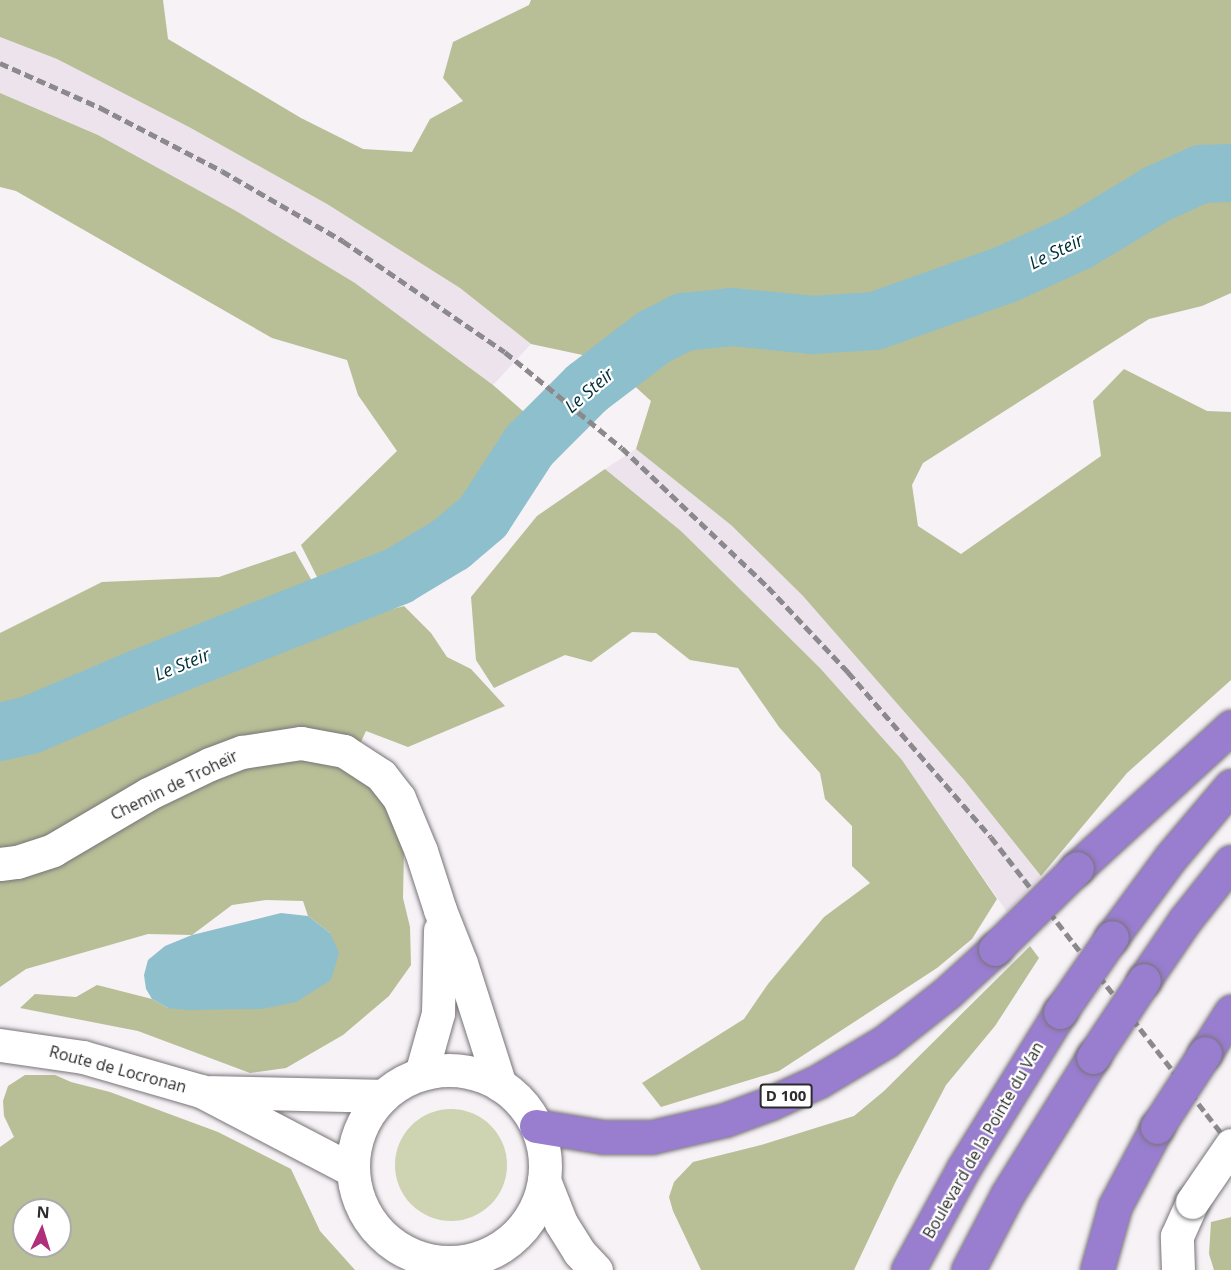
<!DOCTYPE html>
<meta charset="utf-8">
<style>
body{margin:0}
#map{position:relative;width:1231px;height:1270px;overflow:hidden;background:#f6f2f6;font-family:"Open Sans",sans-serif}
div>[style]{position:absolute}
.built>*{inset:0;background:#ece3ed}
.green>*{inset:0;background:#ced3b1}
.round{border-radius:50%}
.forest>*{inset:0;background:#b8be96}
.water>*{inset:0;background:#8ebfcd}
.river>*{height:58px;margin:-29px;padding:0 29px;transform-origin:29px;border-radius:29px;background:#8ebfcd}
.roads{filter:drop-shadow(0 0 2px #787478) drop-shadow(0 0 2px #787478)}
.street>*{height:33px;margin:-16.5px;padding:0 16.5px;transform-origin:16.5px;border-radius:16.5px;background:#fff}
.secondary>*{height:33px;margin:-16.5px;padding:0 16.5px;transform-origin:16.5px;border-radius:16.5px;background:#fff}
.secondary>.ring{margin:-16.5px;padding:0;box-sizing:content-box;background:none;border:33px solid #fff;border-radius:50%}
.highway>*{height:33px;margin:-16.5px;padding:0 16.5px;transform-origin:16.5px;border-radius:16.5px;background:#997dcf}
.rail>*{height:4.5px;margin-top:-2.25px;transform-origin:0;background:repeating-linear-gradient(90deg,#8c898c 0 9px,transparent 0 13.5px)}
.bridges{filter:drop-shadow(0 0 2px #787478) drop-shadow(0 0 2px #787478)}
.street-bridge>*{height:33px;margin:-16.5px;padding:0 16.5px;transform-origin:16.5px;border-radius:16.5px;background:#fff}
.highway-bridge>*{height:33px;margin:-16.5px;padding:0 16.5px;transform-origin:16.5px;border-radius:16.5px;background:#997dcf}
span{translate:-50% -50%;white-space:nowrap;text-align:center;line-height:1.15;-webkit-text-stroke:4.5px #fff;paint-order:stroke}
.shield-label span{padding:2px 4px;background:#fff;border:2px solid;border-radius:4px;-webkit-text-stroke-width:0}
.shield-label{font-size:15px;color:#2d2c2d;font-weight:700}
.street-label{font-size:16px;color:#2d2c2d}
.water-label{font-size:18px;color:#002f3a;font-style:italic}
.north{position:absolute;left:12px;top:1198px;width:60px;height:60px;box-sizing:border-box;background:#fff;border:2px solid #ababab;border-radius:50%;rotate:4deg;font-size:16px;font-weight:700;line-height:24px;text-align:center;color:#2d2c2d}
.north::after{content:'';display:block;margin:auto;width:21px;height:27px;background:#b02f7a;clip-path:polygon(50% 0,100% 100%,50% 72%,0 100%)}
</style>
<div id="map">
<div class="built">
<i style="clip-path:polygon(0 37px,57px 59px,189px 127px,327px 204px,460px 288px,531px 344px,493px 385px,355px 283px,238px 212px,98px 135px,0 93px)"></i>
<i style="clip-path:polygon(636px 449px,731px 525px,803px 596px,964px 780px,1041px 876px,1007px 912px,902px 760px,820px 668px,681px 531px,605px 469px)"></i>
</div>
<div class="green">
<i class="round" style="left:395px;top:1109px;width:112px;height:112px"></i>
</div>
<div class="forest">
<i style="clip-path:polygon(0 0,163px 0,168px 39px,301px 118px,363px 149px,412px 152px,430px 119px,463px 101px,443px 78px,453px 42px,529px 5px,531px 0,1231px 0,1231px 293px,1202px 306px,1149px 319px,923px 463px,912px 485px,918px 526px,961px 554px,1101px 456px,1093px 401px,1124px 369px,1207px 411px,1231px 412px,1231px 680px,1127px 773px,1041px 876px,964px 780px,803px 596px,731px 525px,636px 449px,651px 401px,606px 360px,531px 344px,460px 288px,327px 204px,189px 127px,57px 59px,0 37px)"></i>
<i style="clip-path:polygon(0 93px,98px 135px,238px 212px,355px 283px,493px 385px,539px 425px,462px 505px,326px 595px,301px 545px,397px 451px,358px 395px,347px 360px,272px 338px,16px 191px,0 187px)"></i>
<i style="clip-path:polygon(605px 469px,681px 531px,820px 668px,902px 760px,997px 899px,972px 939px,937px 968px,779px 1071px,661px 1107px,642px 1083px,744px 1019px,768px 984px,824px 917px,870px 883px,852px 866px,852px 826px,825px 799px,820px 773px,779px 727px,738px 668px,690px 660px,656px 633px,632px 632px,591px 662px,565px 655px,494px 688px,476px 660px,471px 597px,537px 516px)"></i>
<i style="clip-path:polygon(295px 551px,316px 588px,347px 621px,404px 606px,431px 633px,447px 657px,471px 669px,505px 706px,408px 747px,366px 731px,358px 748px,253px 761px,308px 760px,352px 768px,383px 791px,404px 848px,403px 898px,410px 927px,411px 965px,389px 996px,343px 1035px,286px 1068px,250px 1073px,138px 1031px,20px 1008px,35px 994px,76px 997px,97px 985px,152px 999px,168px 1008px,330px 933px,308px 916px,303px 901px,266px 900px,232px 905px,192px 935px,148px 934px,26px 969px,0 987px,0 633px,102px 582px,219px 577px)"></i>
<i style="clip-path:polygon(1030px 946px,1039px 958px,995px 1026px,946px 1085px,896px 1181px,854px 1270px,701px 1270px,673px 1211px,669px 1197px,674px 1182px,693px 1162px,761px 1145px,854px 1116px,884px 1091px)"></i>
<i style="clip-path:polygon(evenodd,25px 1075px,55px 1075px,71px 1082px,110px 1092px,218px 1132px,291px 1169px,320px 1231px,355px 1270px,0 1270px,0 1147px,14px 1137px,4px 1116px,3px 1101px,8px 1086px,25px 1075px,24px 1210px,60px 1210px,60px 1246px,24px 1246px,24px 1210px)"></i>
<i style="clip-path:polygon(1231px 1217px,1231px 1270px,1214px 1270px,1209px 1254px,1211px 1222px)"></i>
</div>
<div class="water">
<i style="clip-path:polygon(281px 913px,308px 916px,330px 933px,339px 953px,331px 980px,296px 1002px,262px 1009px,187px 1010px,168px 1008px,152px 999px,146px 989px,144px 975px,148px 960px,165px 946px,192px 935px)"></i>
</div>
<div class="river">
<i style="left:0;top:732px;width:31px;rotate:-13deg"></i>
<i style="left:30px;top:725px;width:112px;rotate:-23.1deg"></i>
<i style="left:133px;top:681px;width:285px;rotate:-21.6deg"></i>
<i style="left:398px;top:576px;width:62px;rotate:-31.1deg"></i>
<i style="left:451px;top:544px;width:42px;rotate:-40.2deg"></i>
<i style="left:483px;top:517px;width:85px;rotate:-57.1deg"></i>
<i style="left:529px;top:446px;width:82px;rotate:-45deg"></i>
<i style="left:587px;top:388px;width:84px;rotate:-37.3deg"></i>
<i style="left:654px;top:337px;width:34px;rotate:-27deg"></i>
<i style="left:684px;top:322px;width:48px;rotate:-5.9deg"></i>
<i style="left:732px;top:317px;width:80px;rotate:5.7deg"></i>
<i style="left:812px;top:325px;width:63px;rotate:-3.6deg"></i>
<i style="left:875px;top:321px;width:140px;rotate:-19.6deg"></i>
<i style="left:1007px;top:274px;width:79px;rotate:-24.6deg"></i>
<i style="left:1079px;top:241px;width:91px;rotate:-31.1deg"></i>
<i style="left:1157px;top:194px;width:48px;rotate:-24.4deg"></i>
<i style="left:1201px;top:174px;width:30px;rotate:-2deg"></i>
</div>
<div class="roads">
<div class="street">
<i style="left:1178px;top:1270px;width:34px;rotate:-92deg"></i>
<i style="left:1177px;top:1236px;width:37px;rotate:-66deg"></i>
</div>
<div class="secondary">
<i style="left:0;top:864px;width:17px;rotate:-7deg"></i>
<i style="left:17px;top:862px;width:38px;rotate:-18deg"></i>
<i style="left:53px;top:850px;width:110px;rotate:-30.5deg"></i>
<i style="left:148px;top:794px;width:69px;rotate:-25.8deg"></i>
<i style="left:210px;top:764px;width:34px;rotate:-21deg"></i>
<i style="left:242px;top:752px;width:60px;rotate:-8.7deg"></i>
<i style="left:301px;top:743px;width:44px;rotate:10.5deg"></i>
<i style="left:344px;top:751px;width:44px;rotate:33deg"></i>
<i style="left:381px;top:775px;width:29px;rotate:52deg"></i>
<i style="left:399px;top:798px;width:57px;rotate:67.5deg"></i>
<i style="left:421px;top:851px;width:62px;rotate:72.1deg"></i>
<i style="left:440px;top:910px;width:57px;rotate:68.4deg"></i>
<i style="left:461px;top:963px;width:128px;rotate:72.3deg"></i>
<i style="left:0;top:1045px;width:84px;rotate:8.2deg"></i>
<i style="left:83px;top:1057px;width:123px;rotate:16.1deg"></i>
<i style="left:201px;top:1091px;width:170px;rotate:27.6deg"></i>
<i class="ring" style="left:353px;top:1070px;width:159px;height:159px"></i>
<i style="left:421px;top:1074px;width:63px;rotate:-74.4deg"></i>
<i style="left:438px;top:1013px;width:83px;rotate:-88.6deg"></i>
<i style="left:211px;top:1092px;width:172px;rotate:1.3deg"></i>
<i style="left:544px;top:1180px;width:46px;rotate:68.4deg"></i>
<i style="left:561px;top:1223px;width:34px;rotate:58deg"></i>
<i style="left:579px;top:1252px;width:25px;rotate:47deg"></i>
</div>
<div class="highway">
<i style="left:1077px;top:868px;width:209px;rotate:-42.5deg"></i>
<i style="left:1112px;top:937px;width:99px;rotate:-53.6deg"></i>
<i style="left:1171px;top:857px;width:93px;rotate:-49.8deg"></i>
<i style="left:1144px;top:980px;width:73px;rotate:-55.7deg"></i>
<i style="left:1185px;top:920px;width:74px;rotate:-51.6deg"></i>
<i style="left:1205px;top:1053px;width:49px;rotate:-57.6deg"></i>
<i style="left:536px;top:1126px;width:68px;rotate:9.3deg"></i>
<i style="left:603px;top:1137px;width:49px"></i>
<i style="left:652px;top:1137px;width:75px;rotate:-13.1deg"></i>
<i style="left:725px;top:1120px;width:49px;rotate:-20.3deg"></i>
<i style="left:771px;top:1103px;width:53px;rotate:-24.6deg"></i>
<i style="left:819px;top:1081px;width:78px;rotate:-30.8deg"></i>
<i style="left:886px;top:1041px;width:78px;rotate:-38.2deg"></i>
<i style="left:947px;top:993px;width:65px;rotate:-42.5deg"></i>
<i style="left:908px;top:1270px;width:115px;rotate:-61.4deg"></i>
<i style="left:963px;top:1169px;width:185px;rotate:-58.3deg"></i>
<i style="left:968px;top:1270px;width:85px;rotate:-62.5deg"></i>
<i style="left:1007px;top:1195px;width:163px;rotate:-58.1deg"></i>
<i style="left:1097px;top:1270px;width:66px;rotate:-74.3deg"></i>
<i style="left:1115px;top:1206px;width:89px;rotate:-62deg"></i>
</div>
</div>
<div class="rail">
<i style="left:0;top:63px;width:111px;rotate:24deg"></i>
<i style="left:101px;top:108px;width:136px;rotate:27.5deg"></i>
<i style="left:222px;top:171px;width:140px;rotate:30deg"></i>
<i style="left:343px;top:241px;width:196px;rotate:34.4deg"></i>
<i style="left:505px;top:352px;width:151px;rotate:39.4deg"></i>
<i style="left:622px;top:448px;width:202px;rotate:43.6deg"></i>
<i style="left:768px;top:587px;width:117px;rotate:46.7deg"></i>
<i style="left:848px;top:672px;width:218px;rotate:49.1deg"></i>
<i style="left:991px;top:837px;width:390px;rotate:52.1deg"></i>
</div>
<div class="bridges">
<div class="street-bridge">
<i style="left:1192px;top:1202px;width:69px;rotate:-55.6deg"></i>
</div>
<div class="highway-bridge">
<i style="left:995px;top:949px;width:115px;rotate:-44.6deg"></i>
<i style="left:1060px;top:1012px;width:91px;rotate:-55.3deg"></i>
<i style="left:1093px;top:1057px;width:92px;rotate:-56.5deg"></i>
<i style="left:1157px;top:1127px;width:88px;rotate:-57deg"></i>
</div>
</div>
<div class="shield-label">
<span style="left:786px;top:1096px">D 100</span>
</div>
<div class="street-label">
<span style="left:174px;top:785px;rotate:-26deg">Chemin de Troheïr</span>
<span style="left:118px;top:1069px;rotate:15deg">Route de Locronan</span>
<span style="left:983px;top:1140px;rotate:-60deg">Boulevard de la Pointe du Van</span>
</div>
<div class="water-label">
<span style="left:1056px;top:251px;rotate:-26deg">Le Steir</span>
<span style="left:589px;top:390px;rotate:-41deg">Le Steir</span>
<span style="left:182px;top:664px;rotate:-22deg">Le Steir</span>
</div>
<div class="north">N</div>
</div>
